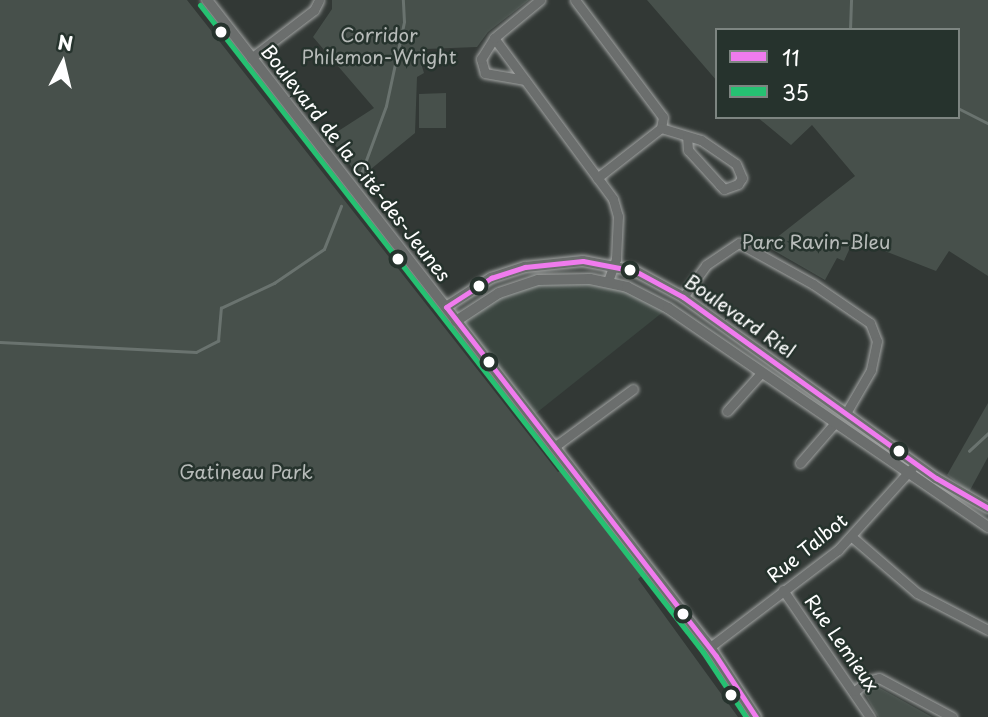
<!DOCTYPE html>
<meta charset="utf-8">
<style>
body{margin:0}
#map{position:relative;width:988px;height:717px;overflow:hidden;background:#323835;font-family:"Playpen Sans",sans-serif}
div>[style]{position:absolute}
.built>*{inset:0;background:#3b4640}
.green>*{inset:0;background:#47504b}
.stream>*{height:2.5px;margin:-1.25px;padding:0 1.25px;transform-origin:1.25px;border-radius:1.25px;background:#6a736f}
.roads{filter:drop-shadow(0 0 2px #a3a5a4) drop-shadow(0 0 2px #a3a5a4)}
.minor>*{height:9px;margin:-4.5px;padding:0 4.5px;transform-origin:4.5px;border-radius:4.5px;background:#6b6e6d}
.tertiary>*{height:10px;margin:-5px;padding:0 5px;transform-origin:5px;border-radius:5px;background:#6b6e6d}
.bus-1>*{height:5px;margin:-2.5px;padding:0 2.5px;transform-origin:2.5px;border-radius:2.5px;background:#f07bee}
.bus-2>*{height:5px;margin:-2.5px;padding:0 2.5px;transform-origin:2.5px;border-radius:2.5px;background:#26c172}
.dots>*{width:19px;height:19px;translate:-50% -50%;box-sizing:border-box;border:4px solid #26332d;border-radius:50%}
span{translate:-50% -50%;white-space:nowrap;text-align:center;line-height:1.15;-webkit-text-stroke:5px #26332d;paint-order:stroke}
.park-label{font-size:19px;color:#b7bbb9}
.street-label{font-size:19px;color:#fff}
.legend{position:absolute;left:715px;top:28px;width:245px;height:91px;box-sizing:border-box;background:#26332d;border:2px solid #7d8581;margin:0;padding:9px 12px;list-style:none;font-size:21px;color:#fff}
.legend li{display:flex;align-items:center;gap:14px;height:35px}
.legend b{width:35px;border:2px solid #7d8581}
.north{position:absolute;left:28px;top:28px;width:70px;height:70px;-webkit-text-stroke:5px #26332d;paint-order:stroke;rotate:7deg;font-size:19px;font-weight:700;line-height:28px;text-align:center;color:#fff}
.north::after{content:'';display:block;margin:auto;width:24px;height:32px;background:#fff;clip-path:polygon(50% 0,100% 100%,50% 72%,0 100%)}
</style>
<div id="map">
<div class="built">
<i style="clip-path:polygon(590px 279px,668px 308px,530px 418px,456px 321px,513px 287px)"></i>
</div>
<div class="green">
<i style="clip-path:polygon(0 0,187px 0,558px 472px,568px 467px,648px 570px,638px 579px,738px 717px,0 717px)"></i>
<i style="clip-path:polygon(332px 0,529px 0,488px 32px,477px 47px,426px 49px,421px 63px,424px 73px,417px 77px,415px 133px,360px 178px,329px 137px,374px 108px,313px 37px,332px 9px)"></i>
<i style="clip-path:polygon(647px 0,988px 0,988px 276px,949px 251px,936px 271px,854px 239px,844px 261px,837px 258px,825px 280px,766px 246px,855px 176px,812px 125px,791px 145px,757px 117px,958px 117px,958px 30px,717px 30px,717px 81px)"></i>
<i style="clip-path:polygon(446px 93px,446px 128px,419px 128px,419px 94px)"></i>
<i style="clip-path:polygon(988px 403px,988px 457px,969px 492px,947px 475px)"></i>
<i style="clip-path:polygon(870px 687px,878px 687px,932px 717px,878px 717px,864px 693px)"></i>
</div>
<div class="stream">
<i style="left:850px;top:30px;width:30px;rotate:-88deg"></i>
<i style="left:958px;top:108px;width:34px;rotate:27deg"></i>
<i style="left:361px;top:174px;width:72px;rotate:-69.8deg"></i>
<i style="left:386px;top:106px;width:86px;rotate:-77.9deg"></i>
<i style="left:404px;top:22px;width:22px;rotate:-93deg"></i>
<i style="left:0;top:342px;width:196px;rotate:2.9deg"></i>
<i style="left:196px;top:352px;width:25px;rotate:-27deg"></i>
<i style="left:218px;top:341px;width:33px;rotate:-85deg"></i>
<i style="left:221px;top:308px;width:59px;rotate:-25.3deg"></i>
<i style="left:274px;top:283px;width:60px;rotate:-34.2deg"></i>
<i style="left:324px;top:249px;width:46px;rotate:-68.4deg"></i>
<i style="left:969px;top:451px;width:26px;rotate:-43deg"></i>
</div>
<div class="roads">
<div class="minor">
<i style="left:575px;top:0;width:146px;rotate:53.1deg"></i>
<i style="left:663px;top:117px;width:11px;rotate:100deg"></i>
<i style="left:661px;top:128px;width:81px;rotate:142deg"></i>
<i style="left:494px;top:38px;width:200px;rotate:53.5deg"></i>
<i style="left:613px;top:199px;width:18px;rotate:74deg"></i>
<i style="left:618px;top:216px;width:43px;rotate:92.7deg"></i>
<i style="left:616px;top:259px;width:23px;rotate:110deg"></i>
<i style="left:251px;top:58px;width:79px;rotate:-37.3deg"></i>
<i style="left:314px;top:10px;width:11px;rotate:-63deg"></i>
<i style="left:525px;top:80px;width:41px;rotate:-170.1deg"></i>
<i style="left:485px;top:73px;width:15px;rotate:-106deg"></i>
<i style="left:481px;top:59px;width:25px;rotate:-58deg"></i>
<i style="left:494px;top:38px;width:60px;rotate:-39.6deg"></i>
<i style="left:661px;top:128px;width:42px;rotate:16.7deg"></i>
<i style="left:701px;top:140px;width:42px;rotate:34.4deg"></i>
<i style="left:736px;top:164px;width:15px;rotate:67deg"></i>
<i style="left:742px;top:178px;width:7px;rotate:124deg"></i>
<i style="left:738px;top:184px;width:15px;rotate:160deg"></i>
<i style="left:724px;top:189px;width:6px;rotate:-135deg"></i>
<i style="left:720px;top:185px;width:47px;rotate:-132.4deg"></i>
<i style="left:688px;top:150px;width:13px;rotate:-94deg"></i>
<i style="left:683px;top:297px;width:39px;rotate:-54deg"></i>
<i style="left:706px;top:265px;width:40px;rotate:-34deg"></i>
<i style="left:739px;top:243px;width:85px;rotate:29deg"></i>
<i style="left:813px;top:284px;width:69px;rotate:34.4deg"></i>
<i style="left:870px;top:323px;width:19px;rotate:69deg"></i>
<i style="left:877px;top:341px;width:30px;rotate:102deg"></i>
<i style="left:871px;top:370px;width:50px;rotate:120.2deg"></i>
<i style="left:727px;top:411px;width:52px;rotate:-48.1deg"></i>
<i style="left:554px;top:447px;width:98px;rotate:-36.3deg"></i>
<i style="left:800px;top:463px;width:52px;rotate:-48.9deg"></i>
<i style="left:852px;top:537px;width:86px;rotate:40.7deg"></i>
<i style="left:917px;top:593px;width:80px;rotate:27.5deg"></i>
<i style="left:783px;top:590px;width:154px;rotate:55.6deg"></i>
<i style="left:710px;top:647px;width:161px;rotate:-37.2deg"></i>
<i style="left:838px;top:550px;width:110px;rotate:-47.9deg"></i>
<i style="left:855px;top:691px;width:16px;rotate:-40deg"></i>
<i style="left:867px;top:681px;width:12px;rotate:-14deg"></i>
<i style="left:879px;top:678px;width:83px;rotate:28.1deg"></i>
</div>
<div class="tertiary">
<i style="left:207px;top:0;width:820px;rotate:52.14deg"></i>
<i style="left:710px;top:647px;width:84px;rotate:56.7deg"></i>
<i style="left:446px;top:307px;width:54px;rotate:-32.8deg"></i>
<i style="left:491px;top:278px;width:36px;rotate:-18deg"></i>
<i style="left:525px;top:267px;width:58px;rotate:-5.9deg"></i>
<i style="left:583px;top:261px;width:53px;rotate:10.9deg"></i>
<i style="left:635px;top:271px;width:55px;rotate:28.4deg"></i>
<i style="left:683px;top:297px;width:311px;rotate:35.6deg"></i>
<i style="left:936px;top:478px;width:60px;rotate:30deg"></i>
<i style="left:456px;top:321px;width:51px;rotate:-33.1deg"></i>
<i style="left:499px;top:293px;width:41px;rotate:-18.4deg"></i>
<i style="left:538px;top:280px;width:52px;rotate:-1.1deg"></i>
<i style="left:590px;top:279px;width:38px;rotate:12deg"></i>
<i style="left:627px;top:287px;width:46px;rotate:27.1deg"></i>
<i style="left:668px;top:308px;width:388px;rotate:34.4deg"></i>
</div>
</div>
<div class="bus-1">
<i style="left:756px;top:717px;width:73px;rotate:-123.3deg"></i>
<i style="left:716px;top:656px;width:441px;rotate:-127.7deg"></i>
<i style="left:446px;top:307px;width:54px;rotate:-32.8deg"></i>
<i style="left:491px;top:278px;width:36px;rotate:-18deg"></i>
<i style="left:525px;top:267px;width:58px;rotate:-5.9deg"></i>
<i style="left:583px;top:261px;width:53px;rotate:10.9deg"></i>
<i style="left:635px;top:271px;width:55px;rotate:28.4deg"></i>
<i style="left:683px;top:297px;width:311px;rotate:35.6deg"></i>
<i style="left:936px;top:478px;width:60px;rotate:30deg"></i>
</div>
<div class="bus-2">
<i style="left:200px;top:5px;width:820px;rotate:52.14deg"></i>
<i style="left:703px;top:652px;width:78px;rotate:56.5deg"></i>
</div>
<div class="dots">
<i style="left:221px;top:32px;background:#fff"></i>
<i style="left:398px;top:259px;background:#fff"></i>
<i style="left:630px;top:270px;background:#fff"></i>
<i style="left:479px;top:286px;background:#fff"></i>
<i style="left:489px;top:362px;background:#fff"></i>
<i style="left:899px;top:451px;background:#fff"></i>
<i style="left:683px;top:614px;background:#fff"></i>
<i style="left:731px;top:695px;background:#fff"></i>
</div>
<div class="park-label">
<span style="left:379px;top:46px">Corridor<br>Philemon-Wright</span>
<span style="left:816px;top:242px">Parc Ravin-Bleu</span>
<span style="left:246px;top:472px">Gatineau Park</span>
</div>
<div class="street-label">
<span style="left:356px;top:163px;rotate:52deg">Boulevard de la Cité-des-Jeunes</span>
<span style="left:740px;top:316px;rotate:35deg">Boulevard Riel</span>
<span style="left:807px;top:548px;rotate:-39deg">Rue Talbot</span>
<span style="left:842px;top:643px;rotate:55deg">Rue Lemieux</span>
</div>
<ul class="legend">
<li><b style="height:9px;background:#f07bee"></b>11</li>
<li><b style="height:9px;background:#26c172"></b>35</li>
</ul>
<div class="north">N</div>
</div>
